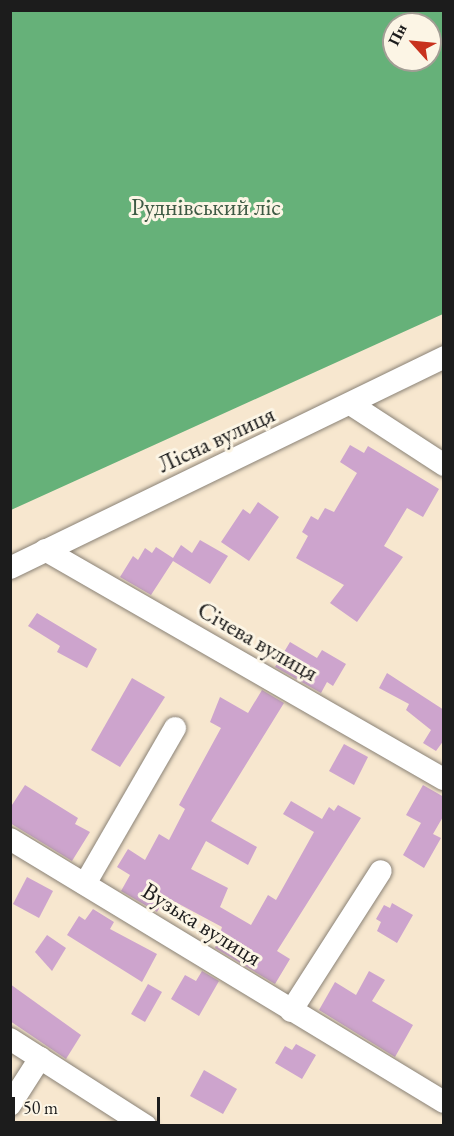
<!DOCTYPE html>
<meta charset="utf-8">
<style>
body{margin:0}
#map{position:relative;width:454px;height:1136px;overflow:hidden;background:#f7e7cf;font-family:"EB Garamond",serif}
div>[style]{position:absolute}
.forest>*{inset:0;background:#66b179}
.building>*{inset:0;background:#cda4cd}
.roads{filter:drop-shadow(0 0 2px #8a8276) drop-shadow(0 0 2px #8a8276)}
.minor>*{height:22px;margin:-11px;padding:0 11px;transform-origin:11px;border-radius:11px;background:#fff}
span{translate:-50% -50%;white-space:nowrap;text-align:center;line-height:1.15;-webkit-text-stroke:6px #fcf5e5;paint-order:stroke}
.park-label{font-size:24px;color:#3e5a44}
.street-label{font-size:24px;color:#1c1c1c}
.frame{position:absolute;inset:0;border:12px solid #1c1c1c;pointer-events:none}
.north{position:absolute;left:382px;top:12px;width:60px;height:60px;box-sizing:border-box;background:#fcf5e5;border:2px solid #a29e95;border-radius:50%;rotate:297deg;font-size:16px;font-weight:700;line-height:24px;text-align:center;color:#1c1c1c}
.north::after{content:'';display:block;margin:auto;width:21px;height:27px;background:#c8321e;clip-path:polygon(50% 0,100% 100%,50% 72%,0 100%)}
.scale{position:absolute;left:12px;top:1097px;width:148px;height:27px;box-sizing:border-box;border:3px solid #1c1c1c;border-top:0;padding-left:8px;font-size:18px;line-height:21px;white-space:nowrap;color:#1c1c1c;-webkit-text-stroke:4px #fcf5e5;paint-order:stroke}
</style>
<div id="map">
<div class="forest">
<i style="clip-path:polygon(evenodd,10px 11px,443px 11px,443px 314px,11px 510px,10px 11px,394px 24px,430px 24px,430px 60px,394px 60px,394px 24px)"></i>
</div>
<div class="building">
<i style="clip-path:polygon(350px 445px,364px 453px,368px 446px,439px 489px,423px 517px,407px 508px,384px 546px,403px 557px,357px 622px,330px 603px,344px 585px,296px 558px,308px 536px,302px 532px,311px 516px,318px 520px,325px 508px,334px 512px,357px 473px,340px 462px)"></i>
<i style="clip-path:polygon(258px 502px,279px 517px,249px 561px,221px 542px,243px 509px,250px 514px)"></i>
<i style="clip-path:polygon(200px 540px,228px 556px,210px 584px,173px 561px,151px 595px,120px 577px,133px 556px,138px 560px,145px 548px,152px 553px,156px 547px,173px 558px,181px 545px,192px 553px)"></i>
<i style="clip-path:polygon(37px 613px,97px 649px,87px 668px,57px 652px,60px 646px,28px 626px)"></i>
<i style="clip-path:polygon(290px 642px,317px 658px,322px 650px,346px 664px,333px 686px,327px 682px,321px 693px,275px 667px)"></i>
<i style="clip-path:polygon(387px 673px,444px 710px,444px 740px,436px 751px,423px 743px,431px 730px,406px 710px,409px 704px,379px 688px)"></i>
<i style="clip-path:polygon(132px 678px,165px 697px,120px 767px,91px 750px)"></i>
<i style="clip-path:polygon(262px 690px,284px 703px,211px 821px,257px 847px,248px 865px,206px 841px,191px 869px,228px 888px,220px 907px,251px 925px,268px 895px,276px 900px,314px 832px,283px 814px,291px 801px,322px 819px,329px 807px,334px 811px,338px 805px,361px 818px,277px 951px,290px 959px,275px 984px,215px 948px,222px 927px,166px 897px,157px 912px,121px 891px,130px 875px,117px 867px,128px 849px,145px 860px,159px 834px,169px 840px,185px 809px,179px 805px,221px 728px,210px 722px,220px 697px,248px 713px)"></i>
<i style="clip-path:polygon(344px 744px,368px 757px,354px 785px,329px 771px)"></i>
<i style="clip-path:polygon(25px 785px,78px 818px,75px 824px,90px 832px,72px 861px,10px 823px,10px 808px)"></i>
<i style="clip-path:polygon(423px 785px,444px 797px,444px 815px,433px 834px,441px 838px,424px 868px,403px 855px,421px 823px,406px 815px)"></i>
<i style="clip-path:polygon(27px 877px,53px 891px,39px 918px,13px 904px)"></i>
<i style="clip-path:polygon(392px 903px,413px 915px,397px 943px,377px 931px,381px 922px,376px 919px,384px 905px,390px 908px)"></i>
<i style="clip-path:polygon(93px 909px,114px 922px,110px 929px,157px 954px,142px 982px,67px 935px,79px 916px,85px 920px)"></i>
<i style="clip-path:polygon(47px 935px,66px 948px,52px 971px,35px 952px)"></i>
<i style="clip-path:polygon(202px 971px,219px 981px,199px 1016px,171px 999px,185px 975px,196px 981px)"></i>
<i style="clip-path:polygon(369px 971px,385px 980px,372px 1001px,413px 1025px,395px 1057px,319px 1010px,335px 982px,356px 995px)"></i>
<i style="clip-path:polygon(10px 984px,81px 1035px,66px 1059px,10px 1021px)"></i>
<i style="clip-path:polygon(148px 984px,162px 992px,145px 1022px,131px 1014px)"></i>
<i style="clip-path:polygon(296px 1044px,316px 1055px,302px 1079px,275px 1063px,285px 1046px,292px 1050px)"></i>
<i style="clip-path:polygon(204px 1070px,237px 1089px,223px 1114px,190px 1096px)"></i>
</div>
<div class="roads">
<div class="minor">
<i style="left:352px;top:405px;width:110px;rotate:33.1deg"></i>
<i style="left:45px;top:550px;width:460px;rotate:29.9deg"></i>
<i style="left:10px;top:568px;width:483px;rotate:-25.9deg"></i>
<i style="left:10px;top:839px;width:507px;rotate:31.22deg"></i>
<i style="left:85px;top:884px;width:180px;rotate:-60deg"></i>
<i style="left:291px;top:1011px;width:166px;rotate:-57.3deg"></i>
<i style="left:10px;top:1039px;width:161px;rotate:32.6deg"></i>
<i style="left:10px;top:1105px;width:56px;rotate:-57.4deg"></i>
</div>
</div>
<div class="park-label">
<span style="left:206px;top:207px">Руднівський ліс</span>
</div>
<div class="street-label">
<span style="left:216px;top:439px;rotate:-25deg">Лісна вулиця</span>
<span style="left:258px;top:641px;rotate:30deg">Січева вулиця</span>
<span style="left:202px;top:924px;rotate:32deg">Вузька вулиця</span>
</div>
<div class="frame"></div>
<div class="north">Пн</div>
<div class="scale">50 m</div>
</div>
